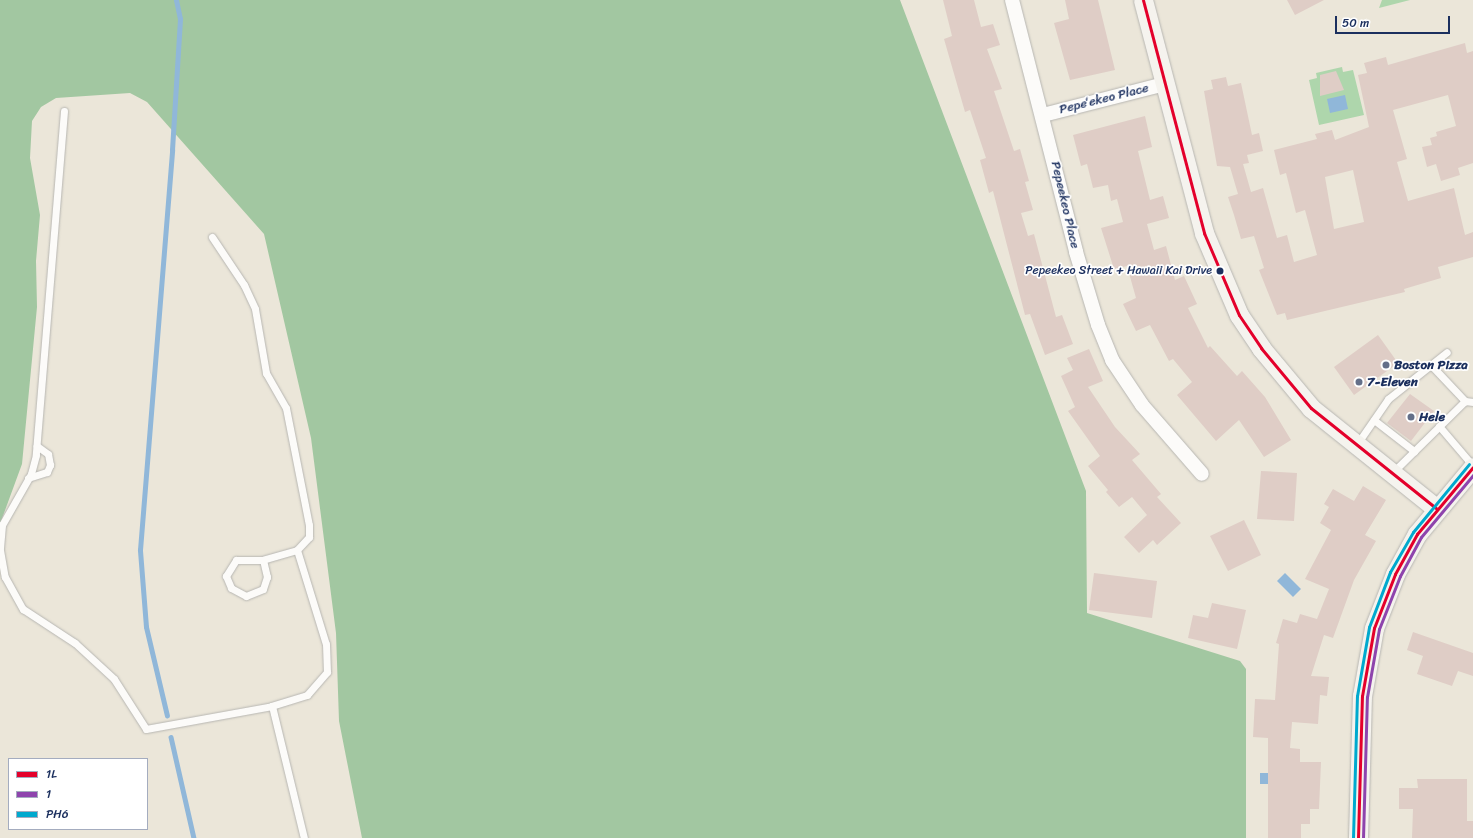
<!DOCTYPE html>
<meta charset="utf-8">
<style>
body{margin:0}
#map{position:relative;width:1473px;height:838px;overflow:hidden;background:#ebe6d9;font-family:Sriracha,sans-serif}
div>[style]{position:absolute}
.green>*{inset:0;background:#aed6ac}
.forest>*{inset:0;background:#a2c7a1}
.water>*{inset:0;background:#90b7d9}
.stream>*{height:4.5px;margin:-2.25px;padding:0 2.25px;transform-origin:2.25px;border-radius:2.25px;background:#90b7d9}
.building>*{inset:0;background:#dfcdc6}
.roads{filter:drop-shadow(0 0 1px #b7b6b2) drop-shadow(0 0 1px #b7b6b2)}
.lane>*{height:7px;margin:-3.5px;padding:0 3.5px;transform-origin:3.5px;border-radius:3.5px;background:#fcfbf9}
.street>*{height:14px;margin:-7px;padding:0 7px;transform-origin:7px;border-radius:7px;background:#fcfbf9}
.secondary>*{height:19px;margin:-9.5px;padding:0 9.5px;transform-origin:9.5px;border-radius:9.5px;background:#f5f3ee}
.bus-1>*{height:3px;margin:-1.5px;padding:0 1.5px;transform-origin:1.5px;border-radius:1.5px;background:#e4002b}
.bus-2>*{height:3px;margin:-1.5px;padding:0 1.5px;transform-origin:1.5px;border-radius:1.5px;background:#8e44ad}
.bus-3>*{height:3px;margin:-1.5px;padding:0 1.5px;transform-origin:1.5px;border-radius:1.5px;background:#00a9ce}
.dots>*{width:11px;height:11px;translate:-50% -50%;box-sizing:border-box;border:2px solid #fff;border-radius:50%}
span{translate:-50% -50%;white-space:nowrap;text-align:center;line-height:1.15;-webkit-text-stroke:3.5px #fff;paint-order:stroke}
.bus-label{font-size:12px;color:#1b2f5e}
.right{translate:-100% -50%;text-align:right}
.street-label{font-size:13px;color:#1b2f5e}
.poi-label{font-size:13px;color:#1b2f5e;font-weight:700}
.left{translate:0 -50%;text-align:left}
.legend{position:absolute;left:8px;top:758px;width:140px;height:72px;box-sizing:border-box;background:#fff;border:1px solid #a4acbf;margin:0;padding:5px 7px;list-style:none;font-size:12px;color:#1b2f5e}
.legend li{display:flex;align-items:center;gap:8px;height:20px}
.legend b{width:20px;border:1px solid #a4acbf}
.scale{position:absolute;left:1335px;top:16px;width:115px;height:18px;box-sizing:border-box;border:2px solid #1b2f5e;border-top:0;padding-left:5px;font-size:12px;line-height:14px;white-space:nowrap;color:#1b2f5e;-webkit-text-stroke:3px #fff;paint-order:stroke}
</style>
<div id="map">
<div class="green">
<i style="clip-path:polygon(1382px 0,1410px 0,1379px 8px)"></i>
<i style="clip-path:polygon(1342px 67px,1343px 72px,1353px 70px,1364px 115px,1319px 125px,1309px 80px,1317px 78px,1316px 73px)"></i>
</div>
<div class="forest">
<i style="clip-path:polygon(0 0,900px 0,1086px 491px,1087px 613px,1240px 661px,1246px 669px,1246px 838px,362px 838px,339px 721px,336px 633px,311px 438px,264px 234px,147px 102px,130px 93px,56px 98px,41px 107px,32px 121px,30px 158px,40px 215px,36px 261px,37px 307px,22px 464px,0 524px)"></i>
</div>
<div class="water">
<i style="clip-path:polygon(1345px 95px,1348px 109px,1330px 113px,1327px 99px)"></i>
<i style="clip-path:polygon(1285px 573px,1301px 589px,1293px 597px,1277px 581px)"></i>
<i style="clip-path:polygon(1260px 773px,1284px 773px,1284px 784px,1260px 784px)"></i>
</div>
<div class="stream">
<i style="left:167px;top:716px;width:91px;rotate:-103.3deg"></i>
<i style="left:146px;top:627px;width:77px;rotate:-94.5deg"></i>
<i style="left:140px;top:550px;width:401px;rotate:-85.4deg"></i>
<i style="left:172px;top:150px;width:131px;rotate:-86.5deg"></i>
<i style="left:180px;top:19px;width:19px;rotate:-102deg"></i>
<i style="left:171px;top:737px;width:104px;rotate:77.2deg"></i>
</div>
<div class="building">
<i style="clip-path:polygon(943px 0,974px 0,981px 27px,993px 24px,1000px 45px,987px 49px,1002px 89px,994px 91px,1014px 151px,1020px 149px,1029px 181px,1025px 182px,1033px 210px,1021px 213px,1028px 236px,1034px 234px,1056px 317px,1062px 315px,1073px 344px,1045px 355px,1030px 314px,1025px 315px,993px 191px,989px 193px,980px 160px,986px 158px,970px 110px,965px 112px,944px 39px,952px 36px)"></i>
<i style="clip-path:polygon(1065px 0,1098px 0,1115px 70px,1070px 80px,1054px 23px,1069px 19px)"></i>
<i style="clip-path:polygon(1287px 0,1324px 0,1295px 15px)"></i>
<i style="clip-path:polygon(evenodd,1465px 43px,1467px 53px,1473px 51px,1473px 163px,1458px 168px,1460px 175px,1441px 181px,1436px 164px,1427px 167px,1422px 147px,1432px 145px,1430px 138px,1437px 136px,1436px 132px,1456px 126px,1448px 95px,1393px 110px,1407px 159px,1397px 162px,1408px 201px,1454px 188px,1465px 235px,1473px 232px,1473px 257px,1438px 267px,1441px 278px,1404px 289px,1405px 292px,1287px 320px,1285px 313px,1277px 315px,1259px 270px,1264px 268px,1254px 236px,1241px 239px,1234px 215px,1228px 197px,1238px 194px,1230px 167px,1217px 166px,1204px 91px,1213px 89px,1211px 80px,1226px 77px,1228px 86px,1241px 83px,1252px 135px,1259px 133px,1263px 151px,1247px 155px,1249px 163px,1243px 164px,1251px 192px,1263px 188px,1277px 238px,1287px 235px,1294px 262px,1317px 255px,1305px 210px,1296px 213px,1286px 173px,1280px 175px,1274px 150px,1317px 139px,1315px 134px,1332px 130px,1335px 140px,1369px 127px,1358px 75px,1367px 73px,1364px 63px,1386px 57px,1388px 65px,1465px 43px,1353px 170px,1364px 222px,1334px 229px,1325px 177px,1353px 170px)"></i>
<i style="clip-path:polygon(1336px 71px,1344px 90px,1320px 96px,1320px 75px)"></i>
<i style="clip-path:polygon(1145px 116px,1152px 147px,1138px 151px,1150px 200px,1163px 196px,1169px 218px,1147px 224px,1154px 250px,1166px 246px,1175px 280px,1184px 276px,1197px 304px,1188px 308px,1208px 348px,1210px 346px,1237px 376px,1242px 371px,1265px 397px,1291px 440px,1264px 457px,1239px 420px,1216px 441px,1177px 395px,1192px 382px,1173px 359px,1169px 361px,1150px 325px,1136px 331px,1123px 304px,1136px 298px,1127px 266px,1114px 269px,1101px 228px,1123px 222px,1117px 199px,1111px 201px,1108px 185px,1093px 188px,1087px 164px,1081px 166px,1073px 135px)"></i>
<i style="clip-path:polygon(1378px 335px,1398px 363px,1354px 395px,1334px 367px)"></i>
<i style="clip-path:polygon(1089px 349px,1103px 381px,1088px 387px,1115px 427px,1140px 454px,1132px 460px,1161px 494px,1157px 497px,1181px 523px,1157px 545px,1153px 540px,1139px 553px,1124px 537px,1147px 515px,1132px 497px,1119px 507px,1106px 492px,1108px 490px,1088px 466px,1100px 456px,1068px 411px,1075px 407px,1061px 376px,1073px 370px,1067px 358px)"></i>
<i style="clip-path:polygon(1410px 394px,1434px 411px,1411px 441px,1387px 423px)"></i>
<i style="clip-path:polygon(1261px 471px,1297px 473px,1294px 521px,1257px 519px)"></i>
<i style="clip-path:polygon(1363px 486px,1386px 500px,1365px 535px,1376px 541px,1354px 580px,1333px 638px,1324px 635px,1311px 676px,1329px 677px,1327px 696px,1320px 695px,1318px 724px,1292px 722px,1290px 748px,1300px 749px,1300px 762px,1321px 762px,1319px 809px,1310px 809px,1310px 824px,1301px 824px,1301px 838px,1268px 838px,1268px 738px,1253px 737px,1255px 699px,1275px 700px,1279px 644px,1276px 643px,1283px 619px,1297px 623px,1300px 614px,1317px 619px,1329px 589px,1305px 579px,1331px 530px,1320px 523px,1329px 507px,1324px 504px,1333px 489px,1354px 501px)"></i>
<i style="clip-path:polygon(1244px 520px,1261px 555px,1228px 571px,1210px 536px)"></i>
<i style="clip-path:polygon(1094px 573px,1157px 581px,1152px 618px,1089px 610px)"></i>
<i style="clip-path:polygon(1212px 603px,1246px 610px,1237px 649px,1188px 638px,1193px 615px,1208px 618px)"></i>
<i style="clip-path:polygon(1413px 632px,1473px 653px,1473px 676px,1458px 671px,1452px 686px,1417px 674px,1423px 656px,1407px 650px)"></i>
<i style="clip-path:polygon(1417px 779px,1467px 779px,1467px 821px,1473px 821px,1473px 838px,1412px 838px,1413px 809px,1399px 809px,1399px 788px,1418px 788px)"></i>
</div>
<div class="roads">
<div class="lane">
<i style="left:64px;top:111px;width:345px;rotate:94.7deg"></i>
<i style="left:36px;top:455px;width:20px;rotate:105deg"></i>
<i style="left:31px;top:474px;width:59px;rotate:119.6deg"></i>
<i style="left:2px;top:525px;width:25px;rotate:95deg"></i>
<i style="left:0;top:550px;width:27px;rotate:80deg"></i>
<i style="left:5px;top:577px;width:37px;rotate:61deg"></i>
<i style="left:23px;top:609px;width:62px;rotate:33.2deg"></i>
<i style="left:75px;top:643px;width:53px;rotate:42.7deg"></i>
<i style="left:114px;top:679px;width:59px;rotate:57.4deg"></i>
<i style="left:146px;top:729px;width:128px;rotate:-10.3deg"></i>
<i style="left:212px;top:237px;width:58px;rotate:56.3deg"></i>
<i style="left:244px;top:285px;width:26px;rotate:65deg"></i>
<i style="left:255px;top:309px;width:65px;rotate:80.2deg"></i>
<i style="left:266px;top:373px;width:40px;rotate:60.3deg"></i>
<i style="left:286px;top:408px;width:119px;rotate:78.9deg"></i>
<i style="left:309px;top:525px;width:12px;rotate:90deg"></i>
<i style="left:309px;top:537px;width:18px;rotate:133deg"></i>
<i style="left:297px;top:550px;width:35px;rotate:164deg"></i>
<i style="left:263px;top:560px;width:27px;rotate:180deg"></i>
<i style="left:236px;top:560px;width:19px;rotate:122deg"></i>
<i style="left:226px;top:576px;width:13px;rotate:67deg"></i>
<i style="left:231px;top:588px;width:17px;rotate:28deg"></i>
<i style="left:246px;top:596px;width:18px;rotate:-22deg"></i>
<i style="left:263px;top:589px;width:13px;rotate:-72deg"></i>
<i style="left:267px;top:577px;width:17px;rotate:-103deg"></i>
<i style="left:1431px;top:365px;width:50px;rotate:46.6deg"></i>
<i style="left:1465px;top:401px;width:8px;rotate:7deg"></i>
<i style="left:1374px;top:420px;width:51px;rotate:37.8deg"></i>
<i style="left:1439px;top:426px;width:52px;rotate:49.6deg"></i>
<i style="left:1357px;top:444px;width:55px;rotate:-55.4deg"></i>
<i style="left:1388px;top:399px;width:75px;rotate:-38.5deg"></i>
<i style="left:1393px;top:472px;width:101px;rotate:-44.6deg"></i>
<i style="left:28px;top:478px;width:20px;rotate:-18deg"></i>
<i style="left:47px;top:472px;width:8px;rotate:-67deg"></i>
<i style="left:50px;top:465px;width:11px;rotate:-100deg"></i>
<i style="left:48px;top:454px;width:14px;rotate:-144deg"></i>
<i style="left:297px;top:550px;width:98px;rotate:72.9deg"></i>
<i style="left:326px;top:644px;width:28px;rotate:88deg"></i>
<i style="left:327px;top:672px;width:30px;rotate:131deg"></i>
<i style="left:307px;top:695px;width:37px;rotate:163deg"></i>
<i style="left:272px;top:706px;width:136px;rotate:76.4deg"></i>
</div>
<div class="street">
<i style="left:1012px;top:0;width:260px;rotate:75.7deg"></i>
<i style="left:1076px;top:252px;width:76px;rotate:73.2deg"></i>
<i style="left:1098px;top:325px;width:38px;rotate:68deg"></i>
<i style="left:1112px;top:360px;width:54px;rotate:56.3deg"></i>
<i style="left:1142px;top:405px;width:91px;rotate:49deg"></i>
<i style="left:1043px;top:115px;width:126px;rotate:-14.3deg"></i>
</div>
<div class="secondary">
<i style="left:1143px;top:0;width:241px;rotate:75.3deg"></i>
<i style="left:1204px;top:233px;width:89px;rotate:66.9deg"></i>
<i style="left:1239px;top:315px;width:40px;rotate:56deg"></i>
<i style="left:1261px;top:348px;width:78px;rotate:50.2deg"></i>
<i style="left:1311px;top:408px;width:160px;rotate:38.7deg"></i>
<i style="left:1358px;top:838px;width:142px;rotate:-88.4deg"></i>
<i style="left:1362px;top:696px;width:69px;rotate:-80deg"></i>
<i style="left:1374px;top:628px;width:58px;rotate:-68.7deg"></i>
<i style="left:1395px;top:574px;width:46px;rotate:-61.2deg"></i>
<i style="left:1417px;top:534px;width:87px;rotate:-50.1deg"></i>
</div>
</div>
<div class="bus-1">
<i style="left:1143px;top:0;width:241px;rotate:75.3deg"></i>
<i style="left:1204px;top:233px;width:89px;rotate:66.9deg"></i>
<i style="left:1239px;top:315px;width:40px;rotate:56deg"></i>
<i style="left:1261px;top:348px;width:78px;rotate:50.2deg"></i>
<i style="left:1311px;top:408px;width:160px;rotate:38.7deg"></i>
<i style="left:1358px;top:838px;width:142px;rotate:-88.4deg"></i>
<i style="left:1362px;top:696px;width:69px;rotate:-80deg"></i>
<i style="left:1374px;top:628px;width:58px;rotate:-68.7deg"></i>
<i style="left:1395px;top:574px;width:46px;rotate:-61.2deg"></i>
<i style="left:1417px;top:534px;width:87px;rotate:-50.1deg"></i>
</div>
<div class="bus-2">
<i style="left:1363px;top:838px;width:141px;rotate:-88.4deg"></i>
<i style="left:1367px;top:697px;width:69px;rotate:-80deg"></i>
<i style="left:1379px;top:629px;width:57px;rotate:-68.4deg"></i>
<i style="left:1400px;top:576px;width:44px;rotate:-61.7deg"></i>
<i style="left:1421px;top:537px;width:81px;rotate:-50deg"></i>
</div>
<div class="bus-3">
<i style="left:1353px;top:838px;width:142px;rotate:-88.4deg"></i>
<i style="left:1357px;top:696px;width:70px;rotate:-80.1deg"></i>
<i style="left:1369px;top:627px;width:59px;rotate:-69.1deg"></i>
<i style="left:1390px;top:572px;width:46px;rotate:-60.1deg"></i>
<i style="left:1413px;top:532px;width:88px;rotate:-50.5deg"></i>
</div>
<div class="dots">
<i style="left:1220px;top:271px;background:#1b2f5e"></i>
<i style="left:1386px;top:365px;background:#646f89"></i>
<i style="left:1359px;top:382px;background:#646f89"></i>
<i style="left:1411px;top:417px;background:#646f89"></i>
</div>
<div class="bus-label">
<span class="right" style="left:1212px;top:271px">Pepeekeo Street + Hawaii Kai Drive</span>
</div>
<div class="street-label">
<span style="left:1104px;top:99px;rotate:-14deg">Pepeʻekeo Place</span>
<span style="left:1065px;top:205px;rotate:77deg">Pepeekeo Place</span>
</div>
<div class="poi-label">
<span class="left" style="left:1394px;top:365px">Boston Pizza</span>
<span class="left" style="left:1367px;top:382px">7-Eleven</span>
<span class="left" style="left:1419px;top:417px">Hele</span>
</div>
<ul class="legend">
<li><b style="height:5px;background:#e4002b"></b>1L</li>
<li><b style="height:5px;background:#8e44ad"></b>1</li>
<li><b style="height:5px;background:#00a9ce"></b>PH6</li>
</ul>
<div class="scale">50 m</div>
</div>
